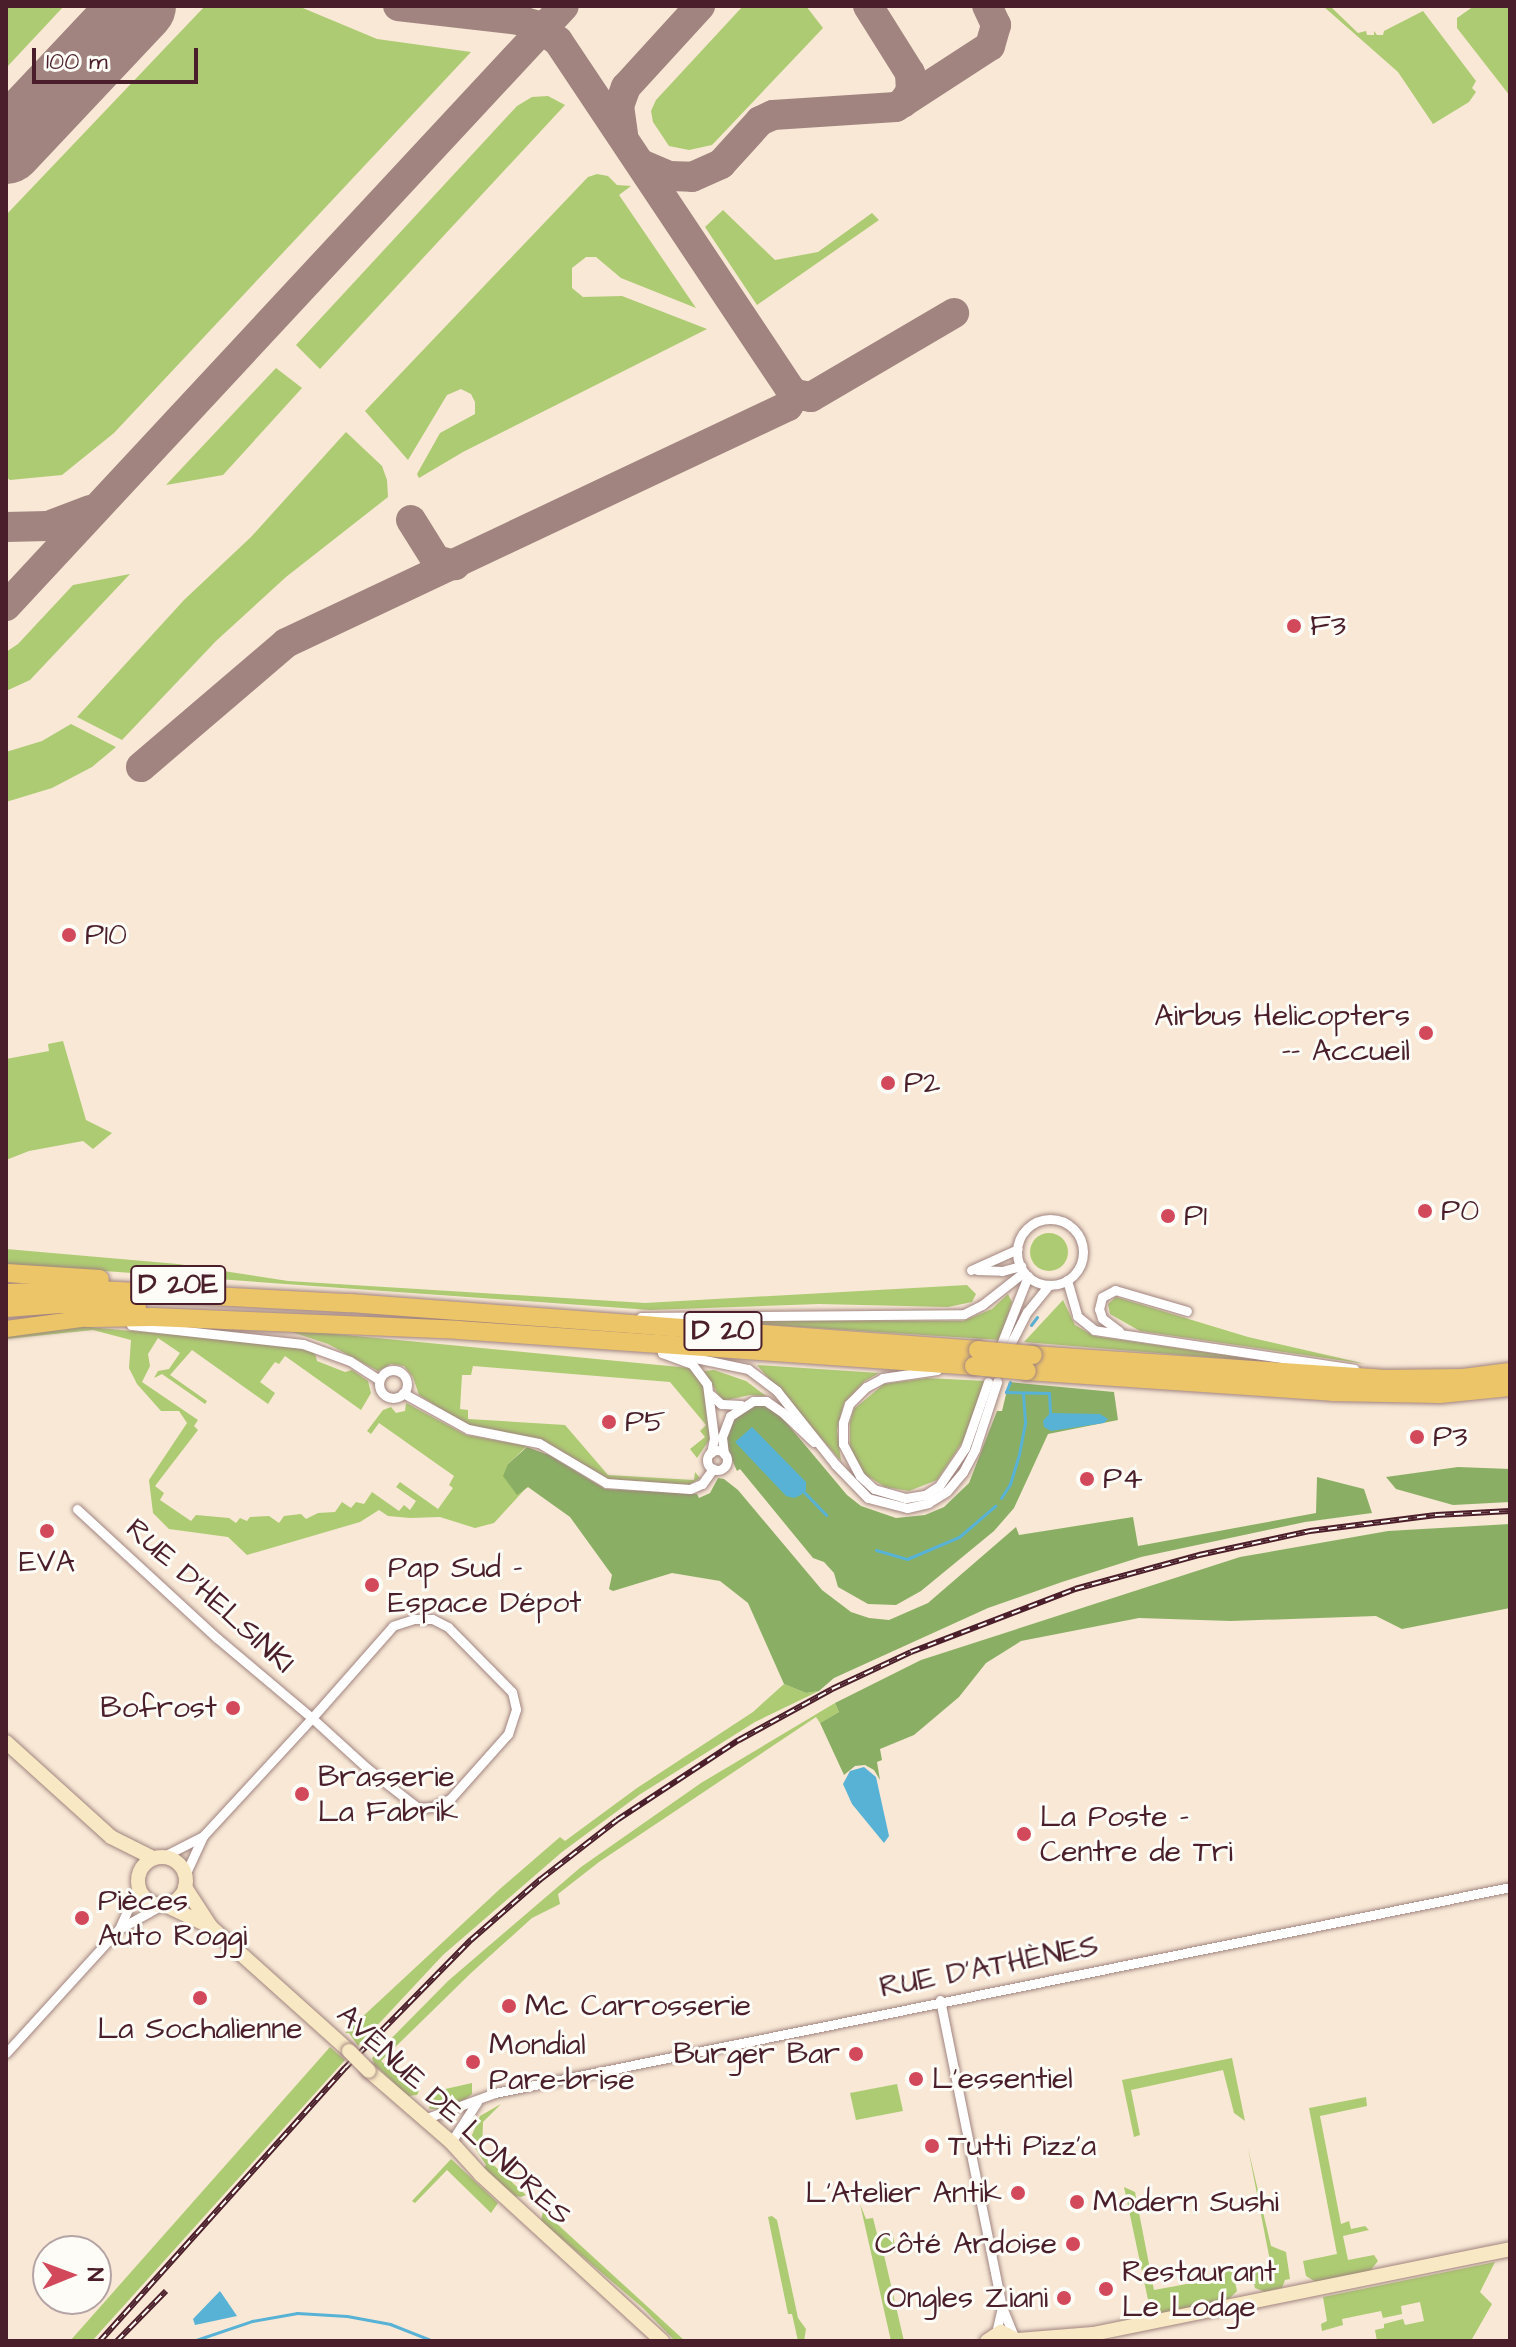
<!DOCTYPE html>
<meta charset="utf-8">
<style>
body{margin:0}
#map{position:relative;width:1516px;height:2347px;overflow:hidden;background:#f8e8d5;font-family:"Architects Daughter",sans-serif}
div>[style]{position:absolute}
.green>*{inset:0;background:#adcb72}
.round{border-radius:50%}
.forest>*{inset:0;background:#8aaf64}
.water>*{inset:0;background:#58b2d5}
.stream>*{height:3px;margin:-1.5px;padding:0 1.5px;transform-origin:1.5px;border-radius:1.5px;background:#58b2d5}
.taxiway>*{height:30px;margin:-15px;padding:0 15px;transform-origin:15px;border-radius:15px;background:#a18480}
.runway>*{height:74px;margin:-37px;padding:0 37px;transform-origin:37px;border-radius:37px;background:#a18480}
.roads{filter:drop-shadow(0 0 2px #a18480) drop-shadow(0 0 2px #a18480)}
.street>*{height:9px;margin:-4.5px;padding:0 4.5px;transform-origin:4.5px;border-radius:4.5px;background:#fff}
.street>.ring{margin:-4.5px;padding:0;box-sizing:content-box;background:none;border:9px solid #fff;border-radius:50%}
.secondary>*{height:14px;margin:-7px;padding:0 7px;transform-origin:7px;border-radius:7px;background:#f8e8c3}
.secondary>.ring{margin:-7px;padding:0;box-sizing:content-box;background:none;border:14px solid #f8e8c3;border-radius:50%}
.primary>*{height:16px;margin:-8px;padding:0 8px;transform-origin:8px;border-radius:8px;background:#edc569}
.highway>*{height:18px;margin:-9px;padding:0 9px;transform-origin:9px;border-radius:9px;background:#edc569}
.rail>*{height:6px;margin-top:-3px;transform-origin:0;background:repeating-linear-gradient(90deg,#fdfcf7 0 9px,#4a1f2b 0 18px);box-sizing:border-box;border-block:2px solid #4a1f2b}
.bridges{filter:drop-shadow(0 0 2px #a18480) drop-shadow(0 0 2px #a18480)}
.secondary-bridge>*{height:14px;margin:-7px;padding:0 7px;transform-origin:7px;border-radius:7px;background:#f8e8c3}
.highway-bridge>*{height:18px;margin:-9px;padding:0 9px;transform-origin:9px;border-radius:9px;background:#edc569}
.dots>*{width:22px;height:22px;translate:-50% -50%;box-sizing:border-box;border:4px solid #fdfcf7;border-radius:50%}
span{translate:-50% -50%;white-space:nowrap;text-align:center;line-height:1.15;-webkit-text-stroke:6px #fdfcf7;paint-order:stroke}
.shield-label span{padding:2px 6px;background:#fdfcf7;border:2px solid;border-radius:6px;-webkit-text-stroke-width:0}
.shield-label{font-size:28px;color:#4a1f2b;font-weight:700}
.poi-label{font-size:30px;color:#4a1f2b}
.left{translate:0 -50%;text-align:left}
.right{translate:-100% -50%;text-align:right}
.street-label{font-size:30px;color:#4a1f2b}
.frame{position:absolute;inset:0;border:8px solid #4a1f2b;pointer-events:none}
.north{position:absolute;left:32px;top:2235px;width:80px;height:80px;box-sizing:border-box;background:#fdfcf7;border:2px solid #b5a4a5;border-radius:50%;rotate:89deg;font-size:22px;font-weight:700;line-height:32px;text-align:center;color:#4a1f2b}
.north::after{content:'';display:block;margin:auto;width:28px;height:36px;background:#d1495b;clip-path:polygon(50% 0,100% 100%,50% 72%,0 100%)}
.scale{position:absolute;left:32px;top:48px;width:166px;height:36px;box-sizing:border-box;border:4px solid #4a1f2b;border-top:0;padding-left:10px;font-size:24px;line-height:28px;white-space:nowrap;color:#4a1f2b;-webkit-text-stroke:6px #fdfcf7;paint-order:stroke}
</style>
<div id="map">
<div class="green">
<i style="clip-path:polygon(6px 6px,64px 6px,6px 68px)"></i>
<i style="clip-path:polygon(205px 6px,298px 6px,377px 39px,471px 52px,114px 433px,62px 475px,10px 480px,6px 477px,6px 215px)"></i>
<i style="clip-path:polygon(743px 6px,806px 6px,823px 28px,712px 145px,689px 150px,669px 146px,653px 122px,651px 111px,656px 100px)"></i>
<i style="clip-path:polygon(1323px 6px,1331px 7px,1358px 33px,1366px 31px,1367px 35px,1374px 35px,1374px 31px,1377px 35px,1383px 35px,1384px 31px,1423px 11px,1476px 81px,1472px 88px,1476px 92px,1469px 102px,1433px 124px,1398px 72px)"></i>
<i style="clip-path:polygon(1474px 6px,1510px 6px,1510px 96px,1457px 28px,1457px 18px)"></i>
<i style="clip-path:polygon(548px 96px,565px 105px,320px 369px,296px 345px,517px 106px,532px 97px)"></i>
<i style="clip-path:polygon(597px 174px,608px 176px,617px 185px,631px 186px,619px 195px,696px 308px,621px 278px,596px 257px,586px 257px,572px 268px,572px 288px,583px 297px,622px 296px,707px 329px,463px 452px,419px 478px,417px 474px,440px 433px,475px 414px,475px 402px,471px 394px,461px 389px,447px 395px,408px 460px,365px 411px,588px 177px)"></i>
<i style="clip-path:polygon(723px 210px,775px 260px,818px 252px,872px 213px,879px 220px,757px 305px,705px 227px)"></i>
<i style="clip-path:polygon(276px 368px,302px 388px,223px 475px,166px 485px)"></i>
<i style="clip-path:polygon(346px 432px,382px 466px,387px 480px,388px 497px,286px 577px,216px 641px,122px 740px,77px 717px,184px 600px,251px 537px)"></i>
<i style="clip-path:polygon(130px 574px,30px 680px,6px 691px,6px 652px,18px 644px,73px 585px)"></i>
<i style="clip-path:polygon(71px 724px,116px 747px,92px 767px,52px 788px,6px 802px,6px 752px,42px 741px)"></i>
<i style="clip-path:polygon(63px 1041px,86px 1120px,112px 1133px,93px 1149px,83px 1141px,29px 1151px,6px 1160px,6px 1059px,49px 1051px,48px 1044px)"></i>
<i class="round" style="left:1030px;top:1233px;width:38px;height:38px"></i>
<i style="clip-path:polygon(6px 1249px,178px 1264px,288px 1281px,645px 1303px,967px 1285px,976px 1294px,972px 1302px,948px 1307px,819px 1304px,650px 1310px,6px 1264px)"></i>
<i style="clip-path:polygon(1008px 1294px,1012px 1302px,1000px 1340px,756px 1324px,756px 1320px,963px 1321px,992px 1309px)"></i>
<i style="clip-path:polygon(1116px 1297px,1248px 1337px,1366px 1364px,1140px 1331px,1110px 1314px,1108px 1304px)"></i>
<i style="clip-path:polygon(1063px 1300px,1075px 1325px,1094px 1336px,1278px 1363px,1024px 1342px)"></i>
<i style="clip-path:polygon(77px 1326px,287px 1345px,315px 1353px,317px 1361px,345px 1372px,352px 1370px,368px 1381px,371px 1393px,361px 1410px,285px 1356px,279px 1364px,275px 1362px,260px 1382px,275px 1393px,268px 1404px,192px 1350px,170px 1375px,207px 1401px,205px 1404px,162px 1374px,154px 1378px,158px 1371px,169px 1369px,180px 1353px,158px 1338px,148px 1354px,150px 1366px,142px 1382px,198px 1420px,194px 1426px,198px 1430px,155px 1486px,164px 1493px,160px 1500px,191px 1521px,196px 1515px,229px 1518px,236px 1523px,240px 1518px,247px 1521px,250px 1517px,269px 1516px,279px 1523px,284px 1516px,301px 1514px,306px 1519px,318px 1513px,335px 1512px,342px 1502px,351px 1508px,356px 1502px,364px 1504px,372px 1492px,399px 1511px,404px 1505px,410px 1510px,416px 1501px,396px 1487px,400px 1482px,438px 1509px,453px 1488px,449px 1485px,454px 1476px,379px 1423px,371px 1434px,367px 1431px,383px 1410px,391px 1407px,396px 1413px,405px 1411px,406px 1403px,466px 1435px,527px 1446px,508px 1464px,528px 1486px,494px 1523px,475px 1528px,440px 1517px,410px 1518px,388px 1516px,379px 1510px,360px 1522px,247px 1555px,228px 1537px,169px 1529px,153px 1513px,149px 1480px,187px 1423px,179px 1411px,161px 1411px,137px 1384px,129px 1368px,131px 1340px,93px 1330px,6px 1339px,6px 1334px)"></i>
<i style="clip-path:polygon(187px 1327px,293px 1330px,690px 1368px,707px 1392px,710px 1439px,697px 1458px,690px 1449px,705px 1437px,700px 1431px,706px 1425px,670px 1382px,473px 1366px,471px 1375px,462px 1375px,460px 1409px,468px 1410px,468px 1419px,565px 1425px,608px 1475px,694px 1480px,695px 1472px,700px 1478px,689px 1485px,607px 1479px,543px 1440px,471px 1426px,455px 1418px,419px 1395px,413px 1377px,404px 1366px,391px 1364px,378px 1371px,328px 1344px,292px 1332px)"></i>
<i style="clip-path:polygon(757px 1365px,879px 1373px,865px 1381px,844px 1403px,837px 1430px,841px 1461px)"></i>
<i style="clip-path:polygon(714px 1370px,746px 1381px,766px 1396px,750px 1395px,722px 1401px,704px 1371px)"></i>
<i style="clip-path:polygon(927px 1378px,985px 1381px,964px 1440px,937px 1480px,909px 1491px,885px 1487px,861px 1472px,850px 1449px,850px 1422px,854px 1409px,884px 1384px)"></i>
<i style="clip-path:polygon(784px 1684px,806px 1693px,819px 1691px,755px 1722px,639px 1795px,562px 1852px,443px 1955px,358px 2046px,349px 2033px,345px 2033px,501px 1888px,560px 1837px,565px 1841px,637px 1788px,753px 1712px)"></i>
<i style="clip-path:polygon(835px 1703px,839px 1712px,820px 1723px,816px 1717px,599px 1862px,558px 1894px,560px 1904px,532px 1918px,471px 1973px,381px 2061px,405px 2084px,419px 2091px,417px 2095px,408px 2096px,374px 2064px,372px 2058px,448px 1981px,581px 1867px,701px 1783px)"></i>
<i style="clip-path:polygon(330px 2047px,345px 2060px,92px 2341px,70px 2341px)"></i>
<i style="clip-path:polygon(1232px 2058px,1245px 2121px,1234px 2113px,1223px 2070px,1131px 2090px,1140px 2135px,1134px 2137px,1122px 2080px)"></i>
<i style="clip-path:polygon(472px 2083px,472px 2094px,465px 2100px,443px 2109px,429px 2109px,432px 2092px)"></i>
<i style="clip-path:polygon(897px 2084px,903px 2111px,856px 2120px,850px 2093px)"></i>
<i style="clip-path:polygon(1366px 2097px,1367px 2106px,1320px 2116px,1341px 2224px,1349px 2221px,1351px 2229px,1365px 2226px,1369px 2230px,1343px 2236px,1348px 2260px,1374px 2255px,1378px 2261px,1370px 2271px,1316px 2282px,1306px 2276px,1303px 2261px,1337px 2254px,1309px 2108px)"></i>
<i style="clip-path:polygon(501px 2104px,483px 2122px,482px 2148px,487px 2159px,526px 2195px,521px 2197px,515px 2196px,484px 2168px,486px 2165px,473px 2145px,472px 2135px,480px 2116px)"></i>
<i style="clip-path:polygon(1248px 2148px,1271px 2246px,1286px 2252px,1290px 2279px,1285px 2280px,1282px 2288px,1265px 2292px,1255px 2288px,1251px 2271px,1271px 2266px)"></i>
<i style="clip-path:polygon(451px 2159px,498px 2203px,491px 2213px,447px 2170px,415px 2203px,412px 2201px)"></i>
<i style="clip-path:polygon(1124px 2187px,1135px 2192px,1154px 2290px,1225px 2277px,1224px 2269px,1227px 2269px,1233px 2272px,1237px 2291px,1228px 2300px,1161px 2313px,1150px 2309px)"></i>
<i style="clip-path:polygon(860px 2204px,866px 2219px,873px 2218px,877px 2234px,892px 2231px,896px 2252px,884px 2255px,904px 2341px,891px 2341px)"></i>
<i style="clip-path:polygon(543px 2211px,685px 2341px,675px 2341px,643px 2308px,541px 2221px)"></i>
<i style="clip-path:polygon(772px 2216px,777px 2220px,798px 2318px,806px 2329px,804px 2341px,798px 2341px,792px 2314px,788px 2314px,768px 2217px)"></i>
<i style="clip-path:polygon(1495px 2262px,1480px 2292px,1492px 2304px,1472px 2339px,1475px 2341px,1377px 2341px,1375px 2330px,1384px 2328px,1384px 2324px,1403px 2319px,1405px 2325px,1424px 2321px,1420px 2302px,1401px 2306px,1402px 2314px,1383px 2318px,1381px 2311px,1342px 2319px,1343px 2325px,1322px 2331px,1321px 2324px,1327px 2321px,1323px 2297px)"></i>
</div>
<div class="forest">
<i style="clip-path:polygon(1009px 1382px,1114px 1392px,1118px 1420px,1048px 1434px,1014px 1508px,994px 1531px,921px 1591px,896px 1605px,868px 1604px,838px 1587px,834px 1573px,824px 1562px,813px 1558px,740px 1469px,737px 1471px,728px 1451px,726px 1441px,731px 1421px,742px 1407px,760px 1404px,779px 1414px,847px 1495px,861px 1506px,896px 1518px,925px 1515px,944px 1507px,969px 1483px,997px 1411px,1002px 1411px)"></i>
<i style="clip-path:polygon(527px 1447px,549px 1455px,605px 1489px,697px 1494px,699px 1498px,710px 1493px,718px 1478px,724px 1479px,738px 1490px,822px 1590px,851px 1612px,869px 1618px,889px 1620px,928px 1603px,1016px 1527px,1019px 1535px,1133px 1517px,1138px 1546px,1316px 1513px,1317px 1477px,1364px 1489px,1372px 1513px,1305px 1522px,1141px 1557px,1062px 1582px,988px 1608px,834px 1678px,819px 1691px,806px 1693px,784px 1684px,748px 1603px,720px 1581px,672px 1573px,613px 1591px,609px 1589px,612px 1575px,570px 1517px,528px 1487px,517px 1495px,503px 1476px,508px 1464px)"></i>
<i style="clip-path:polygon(1458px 1467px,1510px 1469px,1510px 1502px,1453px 1505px,1396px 1489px,1386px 1477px)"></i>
<i style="clip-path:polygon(1510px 1524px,1510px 1608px,1402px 1629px,1376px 1616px,1231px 1621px,1139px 1618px,1021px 1641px,986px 1663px,959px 1697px,914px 1735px,880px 1749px,882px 1760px,877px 1762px,880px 1780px,874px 1770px,865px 1765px,855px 1766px,844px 1775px,820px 1723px,839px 1712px,835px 1703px,921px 1660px,1240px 1557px,1388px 1531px)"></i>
</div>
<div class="water">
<i style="clip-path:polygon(1050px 1413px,1100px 1414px,1108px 1419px,1104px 1423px,1051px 1431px,1044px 1427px,1043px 1421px)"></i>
<i style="clip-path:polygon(752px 1427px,806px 1482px,806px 1490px,801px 1495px,794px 1498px,786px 1496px,735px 1442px)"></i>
<i style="clip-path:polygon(864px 1767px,876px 1777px,889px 1836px,884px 1843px,852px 1804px,843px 1784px,850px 1771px)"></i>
<i style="clip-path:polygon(220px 2291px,237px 2316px,195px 2325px,193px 2319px)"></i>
</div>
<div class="stream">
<i style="left:1031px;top:1325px;width:10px;rotate:-53deg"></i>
<i style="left:1010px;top:1382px;width:11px;rotate:112deg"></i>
<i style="left:1006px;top:1392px;width:43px;rotate:1.3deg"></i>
<i style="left:1049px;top:1393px;width:20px;rotate:87deg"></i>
<i style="left:804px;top:1492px;width:32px;rotate:46deg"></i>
<i style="left:1001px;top:1498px;width:17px;rotate:-57deg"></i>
<i style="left:1010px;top:1484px;width:31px;rotate:-73deg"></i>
<i style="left:1019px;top:1454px;width:33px;rotate:-79deg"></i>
<i style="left:1025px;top:1422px;width:29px;rotate:-94deg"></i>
<i style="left:876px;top:1550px;width:32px;rotate:16deg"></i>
<i style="left:907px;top:1559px;width:56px;rotate:-22.9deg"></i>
<i style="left:959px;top:1537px;width:48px;rotate:-40.7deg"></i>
<i style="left:193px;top:2341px;width:62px;rotate:-18.7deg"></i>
<i style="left:252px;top:2321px;width:46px;rotate:-10.1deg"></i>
<i style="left:297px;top:2313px;width:50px;rotate:3.4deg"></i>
<i style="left:347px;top:2316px;width:44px;rotate:10.5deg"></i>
<i style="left:390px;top:2324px;width:46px;rotate:21.6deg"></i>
</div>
<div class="taxiway">
<i style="left:398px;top:6px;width:122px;rotate:6.6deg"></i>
<i style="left:519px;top:20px;width:17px;rotate:17deg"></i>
<i style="left:535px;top:25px;width:28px;rotate:35deg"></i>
<i style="left:558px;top:41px;width:418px;rotate:56.3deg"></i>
<i style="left:868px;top:6px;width:79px;rotate:57.9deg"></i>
<i style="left:910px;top:73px;width:18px;rotate:87deg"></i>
<i style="left:911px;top:91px;width:14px;rotate:124deg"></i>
<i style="left:623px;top:134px;width:28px;rotate:-98deg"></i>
<i style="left:619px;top:106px;width:20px;rotate:-70deg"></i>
<i style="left:626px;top:87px;width:110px;rotate:-47.6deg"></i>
<i style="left:641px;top:164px;width:30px;rotate:23deg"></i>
<i style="left:669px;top:176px;width:23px;rotate:2deg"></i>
<i style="left:692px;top:177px;width:32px;rotate:-24deg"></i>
<i style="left:721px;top:164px;width:58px;rotate:-47.8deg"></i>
<i style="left:760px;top:121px;width:14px;rotate:-25deg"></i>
<i style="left:773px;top:115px;width:123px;rotate:-3.7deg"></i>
<i style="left:896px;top:107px;width:112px;rotate:-33deg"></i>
<i style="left:990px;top:46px;width:22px;rotate:-74deg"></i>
<i style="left:996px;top:25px;width:21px;rotate:-115deg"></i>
<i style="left:411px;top:520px;width:47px;rotate:58deg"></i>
<i style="left:436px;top:560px;width:20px;rotate:15deg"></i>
<i style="left:6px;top:527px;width:42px;rotate:-1.4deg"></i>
<i style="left:48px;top:526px;width:45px;rotate:-20.9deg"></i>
<i style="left:6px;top:606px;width:819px;rotate:-47.08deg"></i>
<i style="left:141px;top:767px;width:191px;rotate:-40.5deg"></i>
<i style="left:286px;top:643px;width:555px;rotate:-25.27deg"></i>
<i style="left:788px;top:406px;width:7px;rotate:-56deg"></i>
<i style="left:792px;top:400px;width:11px;rotate:-100deg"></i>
<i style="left:790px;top:389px;width:7px;rotate:45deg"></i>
<i style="left:795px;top:394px;width:16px;rotate:11deg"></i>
<i style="left:811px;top:397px;width:166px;rotate:-30.4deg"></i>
</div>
<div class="runway">
<i style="left:6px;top:147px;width:194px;rotate:-46.7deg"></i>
</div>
<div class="roads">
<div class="street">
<i class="ring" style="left:1017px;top:1219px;width:57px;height:57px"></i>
<i style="left:971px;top:1270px;width:51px;rotate:-24.1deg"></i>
<i style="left:977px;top:1270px;width:25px;rotate:2deg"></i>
<i style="left:1002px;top:1271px;width:20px;rotate:-15deg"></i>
<i style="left:1067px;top:1280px;width:37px;rotate:74deg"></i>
<i style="left:1077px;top:1316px;width:22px;rotate:39deg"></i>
<i style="left:1094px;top:1330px;width:263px;rotate:8.5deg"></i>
<i style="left:641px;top:1317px;width:323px;rotate:-0.5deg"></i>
<i style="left:964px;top:1314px;width:20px;rotate:-27deg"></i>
<i style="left:982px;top:1305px;width:53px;rotate:-38.2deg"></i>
<i style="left:131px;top:1325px;width:173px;rotate:6.3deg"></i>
<i style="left:303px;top:1344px;width:50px;rotate:19.9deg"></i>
<i style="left:350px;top:1361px;width:35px;rotate:33deg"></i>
<i style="left:1119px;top:1331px;width:21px;rotate:-143deg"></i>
<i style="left:1102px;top:1318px;width:9px;rotate:-108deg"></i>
<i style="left:1099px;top:1309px;width:12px;rotate:-76deg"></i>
<i style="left:1102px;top:1297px;width:15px;rotate:-28deg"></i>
<i style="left:1115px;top:1290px;width:75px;rotate:16.3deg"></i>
<i style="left:1002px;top:1342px;width:71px;rotate:-68.5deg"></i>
<i style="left:1011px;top:1343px;width:35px;rotate:-63deg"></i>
<i style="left:1027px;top:1312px;width:35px;rotate:-51deg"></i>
<i style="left:662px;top:1353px;width:32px;rotate:20deg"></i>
<i style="left:692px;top:1364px;width:25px;rotate:53deg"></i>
<i style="left:707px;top:1384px;width:54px;rotate:82.6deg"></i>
<i style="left:714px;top:1438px;width:15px;rotate:101deg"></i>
<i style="left:676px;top:1354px;width:74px;rotate:11.8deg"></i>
<i style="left:748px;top:1369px;width:36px;rotate:37deg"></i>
<i style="left:777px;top:1391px;width:93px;rotate:51.5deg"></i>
<i style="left:835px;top:1464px;width:47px;rotate:45.9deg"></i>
<i style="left:868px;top:1498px;width:40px;rotate:14.4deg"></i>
<i style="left:907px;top:1508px;width:22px;rotate:-13deg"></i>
<i style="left:928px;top:1503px;width:22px;rotate:-32deg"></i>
<i style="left:947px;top:1491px;width:25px;rotate:-50deg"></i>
<i style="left:963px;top:1472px;width:26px;rotate:-62deg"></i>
<i style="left:975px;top:1449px;width:71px;rotate:-71.8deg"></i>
<i style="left:937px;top:1370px;width:55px;rotate:171.6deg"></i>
<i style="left:883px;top:1378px;width:19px;rotate:152deg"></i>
<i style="left:866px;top:1387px;width:24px;rotate:135deg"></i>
<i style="left:849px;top:1404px;width:20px;rotate:108deg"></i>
<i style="left:843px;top:1423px;width:21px;rotate:90deg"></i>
<i style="left:843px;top:1444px;width:36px;rotate:62deg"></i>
<i style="left:860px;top:1476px;width:19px;rotate:43deg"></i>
<i style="left:874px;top:1489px;width:33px;rotate:16deg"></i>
<i style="left:906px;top:1498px;width:19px;rotate:-9deg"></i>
<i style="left:925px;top:1495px;width:17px;rotate:-33deg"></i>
<i style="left:939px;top:1486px;width:46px;rotate:-55.6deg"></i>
<i style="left:965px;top:1448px;width:70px;rotate:-70.8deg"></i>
<i class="ring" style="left:379px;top:1370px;width:19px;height:19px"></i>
<i style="left:403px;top:1393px;width:74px;rotate:29deg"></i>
<i style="left:468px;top:1429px;width:72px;rotate:11.2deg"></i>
<i style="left:539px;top:1443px;width:78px;rotate:30.8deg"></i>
<i style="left:606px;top:1483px;width:84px;rotate:4.1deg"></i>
<i style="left:690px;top:1489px;width:13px;rotate:-23deg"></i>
<i style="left:702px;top:1484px;width:19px;rotate:-54deg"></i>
<i style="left:711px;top:1395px;width:13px;rotate:42deg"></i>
<i style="left:721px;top:1404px;width:20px;rotate:3deg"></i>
<i class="ring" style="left:707px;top:1450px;width:11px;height:11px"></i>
<i style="left:724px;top:1454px;width:17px;rotate:-97deg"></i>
<i style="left:722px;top:1437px;width:22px;rotate:-69deg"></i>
<i style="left:730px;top:1416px;width:27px;rotate:-33deg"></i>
<i style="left:753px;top:1401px;width:13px"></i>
<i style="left:766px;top:1401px;width:19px;rotate:35deg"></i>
<i style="left:782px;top:1412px;width:44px;rotate:43.2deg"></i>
<i style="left:77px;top:1509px;width:190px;rotate:42.7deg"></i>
<i style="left:217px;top:1638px;width:124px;rotate:40.1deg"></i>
<i style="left:312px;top:1718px;width:74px;rotate:42.3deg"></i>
<i style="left:367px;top:1768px;width:65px;rotate:38.1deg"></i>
<i style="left:418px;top:1808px;width:14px;rotate:-4deg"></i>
<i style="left:432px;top:1807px;width:20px;rotate:-24deg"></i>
<i style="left:450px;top:1799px;width:87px;rotate:-48.3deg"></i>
<i style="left:508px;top:1734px;width:26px;rotate:-72deg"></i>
<i style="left:516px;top:1709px;width:17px;rotate:-103deg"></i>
<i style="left:512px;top:1692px;width:91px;rotate:-134.6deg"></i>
<i style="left:448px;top:1627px;width:18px;rotate:-153deg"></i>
<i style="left:432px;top:1619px;width:18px;rotate:180deg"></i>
<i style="left:414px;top:1619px;width:22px;rotate:162deg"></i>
<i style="left:393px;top:1626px;width:123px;rotate:131.4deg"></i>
<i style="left:312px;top:1718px;width:161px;rotate:132.7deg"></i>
<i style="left:164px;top:1856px;width:44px;rotate:-27.1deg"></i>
<i style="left:203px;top:1836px;width:43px;rotate:114.8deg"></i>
<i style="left:138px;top:1887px;width:46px;rotate:114.3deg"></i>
<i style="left:119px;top:1929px;width:47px;rotate:-29.3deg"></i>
<i style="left:940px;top:2000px;width:313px;rotate:78.6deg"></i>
<i style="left:6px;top:2053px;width:168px;rotate:-47.7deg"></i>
<i style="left:424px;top:2119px;width:76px;rotate:-20.1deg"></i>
<i style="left:495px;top:2093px;width:1036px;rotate:-11.47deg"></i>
<i style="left:451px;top:2142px;width:48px;rotate:-57deg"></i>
<i style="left:996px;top:2333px;width:27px;rotate:-77deg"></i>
<i style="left:1002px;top:2307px;width:32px;rotate:68deg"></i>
</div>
<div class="secondary">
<i style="left:6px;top:1742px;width:142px;rotate:42.1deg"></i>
<i style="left:111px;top:1837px;width:47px;rotate:26.6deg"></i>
<i class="ring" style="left:138px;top:1857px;width:34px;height:34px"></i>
<i style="left:185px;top:1887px;width:48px;rotate:57deg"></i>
<i style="left:211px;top:1927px;width:186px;rotate:41.9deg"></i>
<i style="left:165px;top:1905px;width:47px;rotate:25.5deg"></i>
<i style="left:369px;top:2071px;width:108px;rotate:40.9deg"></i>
<i style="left:451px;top:2142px;width:45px;rotate:47.7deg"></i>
<i style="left:481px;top:2175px;width:246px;rotate:42.5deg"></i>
<i style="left:1018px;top:2340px;width:75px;rotate:-4.6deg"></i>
<i style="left:1093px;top:2334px;width:426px;rotate:-11.5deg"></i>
<i style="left:987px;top:2341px;width:17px;rotate:-33deg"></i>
<i style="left:1001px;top:2332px;width:20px;rotate:27deg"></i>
</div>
<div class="primary">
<i style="left:6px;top:1329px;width:83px;rotate:-7.6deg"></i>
</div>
<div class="highway">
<i style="left:6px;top:1273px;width:94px;rotate:3.7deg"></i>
<i style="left:6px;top:1293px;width:92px;rotate:-1.9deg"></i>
<i style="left:98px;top:1290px;width:252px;rotate:3deg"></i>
<i style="left:350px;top:1303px;width:630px;rotate:4.28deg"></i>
<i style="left:6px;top:1308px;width:55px;rotate:-4.2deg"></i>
<i style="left:61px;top:1304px;width:76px;rotate:2.3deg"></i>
<i style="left:88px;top:1318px;width:65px;rotate:-0.9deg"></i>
<i style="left:153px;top:1317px;width:305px;rotate:2.4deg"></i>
<i style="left:458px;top:1330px;width:517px;rotate:3.99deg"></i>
<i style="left:1033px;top:1355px;width:350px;rotate:3.9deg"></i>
<i style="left:1382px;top:1379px;width:81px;rotate:-0.7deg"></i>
<i style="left:1463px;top:1378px;width:47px;rotate:-7.3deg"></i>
<i style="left:1027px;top:1371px;width:306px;rotate:3.9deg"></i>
<i style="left:1332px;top:1392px;width:108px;rotate:1.1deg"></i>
<i style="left:1440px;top:1394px;width:70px;rotate:-5.7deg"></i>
</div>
</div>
<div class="rail">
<i style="left:100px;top:2341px;width:367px;rotate:-48.1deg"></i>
<i style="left:345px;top:2068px;width:180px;rotate:-45.5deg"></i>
<i style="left:471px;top:1940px;width:93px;rotate:-41.1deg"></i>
<i style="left:541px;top:1879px;width:96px;rotate:-37.8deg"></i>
<i style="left:617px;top:1820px;width:146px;rotate:-33.3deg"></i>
<i style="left:739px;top:1740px;width:106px;rotate:-28.7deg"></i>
<i style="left:832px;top:1689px;width:87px;rotate:-25.1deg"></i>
<i style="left:911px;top:1652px;width:176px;rotate:-21deg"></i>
<i style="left:1075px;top:1589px;width:129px;rotate:-15.3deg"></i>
<i style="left:1199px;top:1555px;width:114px;rotate:-12.2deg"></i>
<i style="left:1310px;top:1531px;width:127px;rotate:-7.2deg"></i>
<i style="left:1436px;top:1515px;width:74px;rotate:-3.1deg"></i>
<i style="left:117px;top:2341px;width:70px;rotate:-45.6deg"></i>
</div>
<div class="bridges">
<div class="secondary-bridge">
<i style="left:349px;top:2051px;width:28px;rotate:45deg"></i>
</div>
<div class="highway-bridge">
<i style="left:978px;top:1350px;width:55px;rotate:5.2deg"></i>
<i style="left:974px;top:1366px;width:53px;rotate:5.4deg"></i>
</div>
</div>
<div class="dots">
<i style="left:1294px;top:626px;background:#d1495b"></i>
<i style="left:69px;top:935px;background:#d1495b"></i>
<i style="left:1426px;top:1033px;background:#d1495b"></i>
<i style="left:888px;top:1083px;background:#d1495b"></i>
<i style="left:1425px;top:1211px;background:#d1495b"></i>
<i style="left:1168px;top:1216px;background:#d1495b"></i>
<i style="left:609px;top:1422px;background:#d1495b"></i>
<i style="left:1417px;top:1437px;background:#d1495b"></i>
<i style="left:1087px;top:1479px;background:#d1495b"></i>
<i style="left:47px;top:1531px;background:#d1495b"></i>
<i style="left:372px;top:1585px;background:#d1495b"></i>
<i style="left:233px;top:1708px;background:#d1495b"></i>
<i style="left:302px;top:1794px;background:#d1495b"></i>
<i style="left:1024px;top:1834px;background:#d1495b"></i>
<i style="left:82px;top:1918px;background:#d1495b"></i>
<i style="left:200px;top:1998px;background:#d1495b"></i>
<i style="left:509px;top:2006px;background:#d1495b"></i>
<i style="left:856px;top:2054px;background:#d1495b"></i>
<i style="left:473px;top:2062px;background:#d1495b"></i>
<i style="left:916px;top:2079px;background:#d1495b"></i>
<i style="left:932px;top:2146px;background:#d1495b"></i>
<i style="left:1018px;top:2193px;background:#d1495b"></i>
<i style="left:1077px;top:2202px;background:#d1495b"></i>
<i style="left:1073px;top:2244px;background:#d1495b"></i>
<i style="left:1106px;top:2289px;background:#d1495b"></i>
<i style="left:1064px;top:2298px;background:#d1495b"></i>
</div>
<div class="shield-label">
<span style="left:178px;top:1285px">D 20E</span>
<span style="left:723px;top:1331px">D 20</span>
</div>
<div class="poi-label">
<span class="left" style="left:1310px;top:626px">F3</span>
<span class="left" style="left:85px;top:935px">P10</span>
<span class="right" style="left:1410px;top:1033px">Airbus Helicopters<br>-- Accueil</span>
<span class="left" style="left:904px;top:1083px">P2</span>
<span class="left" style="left:1441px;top:1211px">P0</span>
<span class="left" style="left:1184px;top:1216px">P1</span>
<span class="left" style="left:625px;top:1422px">P5</span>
<span class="left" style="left:1433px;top:1437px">P3</span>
<span class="left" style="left:1103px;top:1479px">P4</span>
<span style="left:47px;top:1562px">EVA</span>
<span class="left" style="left:388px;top:1585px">Pap Sud -<br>Espace Dépot</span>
<span class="right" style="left:217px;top:1708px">Bofrost</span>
<span class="left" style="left:318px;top:1794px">Brasserie<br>La Fabrik</span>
<span class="left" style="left:1040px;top:1834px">La Poste -<br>Centre de Tri</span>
<span class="left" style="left:98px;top:1918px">Pièces<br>Auto Roggi</span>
<span class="left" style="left:525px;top:2006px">Mc Carrosserie</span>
<span style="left:200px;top:2029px">La Sochalienne</span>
<span class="left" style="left:489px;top:2062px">Mondial<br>Pare-brise</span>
<span class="right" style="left:840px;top:2054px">Burger Bar</span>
<span class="left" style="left:932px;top:2079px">L'essentiel</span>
<span class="left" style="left:948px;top:2146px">Tutti Pizz'a</span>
<span class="right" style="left:1002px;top:2193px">L'Atelier Antik</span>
<span class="left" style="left:1093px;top:2202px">Modern Sushi</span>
<span class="right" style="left:1057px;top:2244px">Côté Ardoise</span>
<span class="left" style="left:1122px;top:2289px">Restaurant<br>Le Lodge</span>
<span class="right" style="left:1048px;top:2298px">Ongles Ziani</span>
</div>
<div class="street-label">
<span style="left:210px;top:1596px;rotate:42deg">RUE D'HELSINKI</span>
<span style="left:989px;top:1967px;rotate:-11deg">RUE D'ATHÈNES</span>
<span style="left:454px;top:2115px;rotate:43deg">AVENUE DE LONDRES</span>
</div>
<div class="frame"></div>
<div class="north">N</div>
<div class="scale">100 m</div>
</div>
